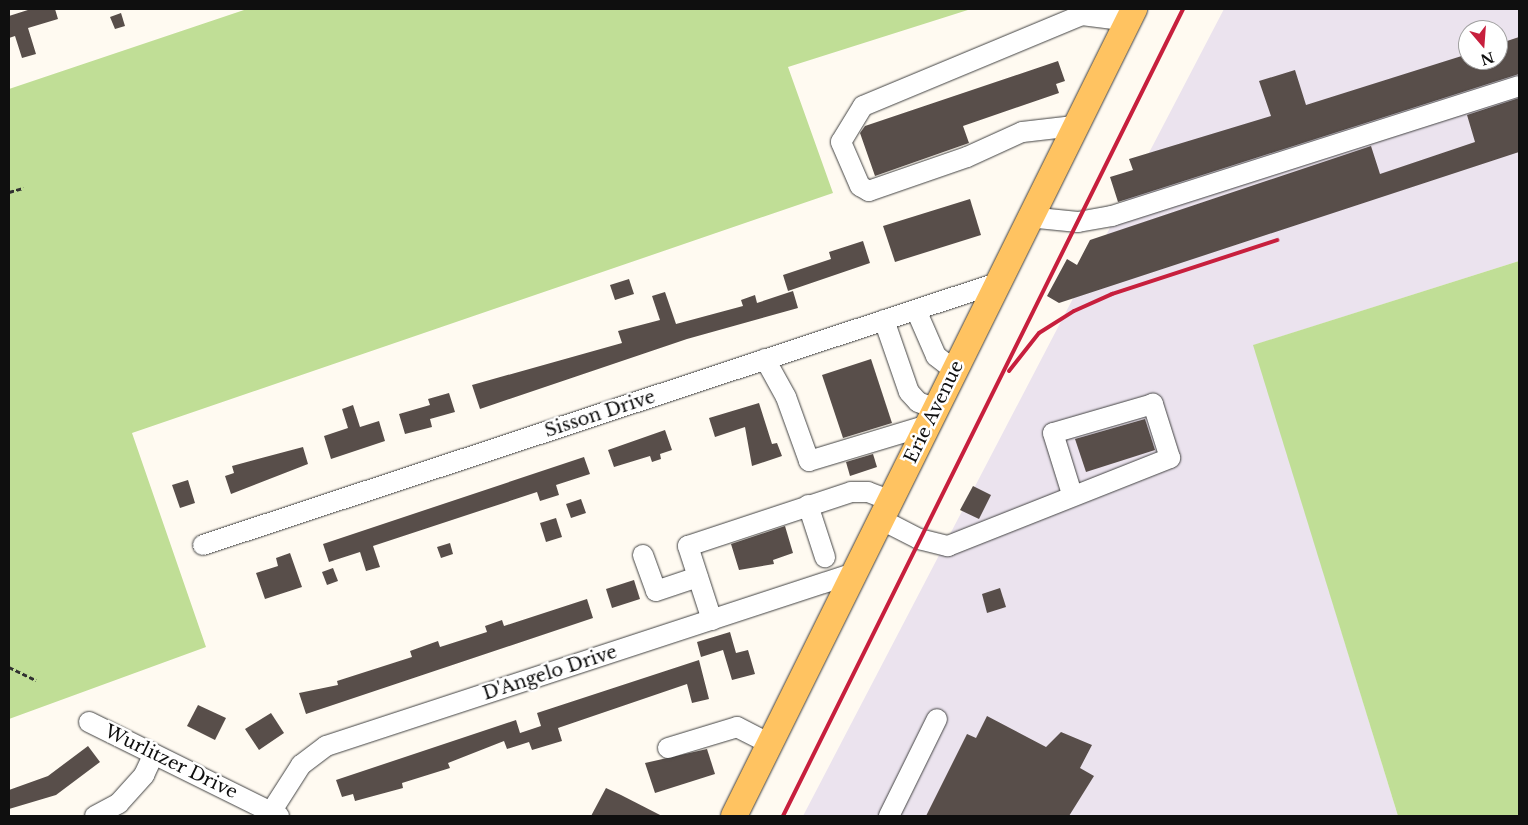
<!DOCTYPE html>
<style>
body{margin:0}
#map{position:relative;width:1528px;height:825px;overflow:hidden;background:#fffaf1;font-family:"Libre Baskerville",serif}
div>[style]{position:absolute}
.industrial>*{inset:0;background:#ebe3ee}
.forest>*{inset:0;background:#c0de96}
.building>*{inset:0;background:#584e4a}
.path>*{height:2.5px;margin-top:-1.25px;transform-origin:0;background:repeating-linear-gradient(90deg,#313131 0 5px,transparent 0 7.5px)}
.roads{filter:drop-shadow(0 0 1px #424242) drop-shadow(0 0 1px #424242)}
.minor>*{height:20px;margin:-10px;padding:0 10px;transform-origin:10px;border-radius:10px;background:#fff}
.major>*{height:26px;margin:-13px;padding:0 13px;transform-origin:13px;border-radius:13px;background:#ffc361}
.rail>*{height:4px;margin:-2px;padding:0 2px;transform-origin:2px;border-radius:2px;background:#c71f3d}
span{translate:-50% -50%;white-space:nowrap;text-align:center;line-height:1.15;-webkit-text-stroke:5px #fff;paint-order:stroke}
.street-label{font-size:18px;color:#0f0f0f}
.frame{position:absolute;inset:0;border:10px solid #0f0f0f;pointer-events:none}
.north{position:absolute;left:1458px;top:20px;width:50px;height:50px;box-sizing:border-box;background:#fff;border:1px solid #9f9f9f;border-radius:50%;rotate:162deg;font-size:14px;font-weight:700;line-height:20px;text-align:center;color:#0f0f0f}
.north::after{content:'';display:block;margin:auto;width:18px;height:22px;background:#c71f3d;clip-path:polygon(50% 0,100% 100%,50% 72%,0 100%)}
</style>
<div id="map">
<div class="industrial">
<i style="clip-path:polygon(evenodd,1224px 9px,1519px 9px,1519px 261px,1254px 345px,1398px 816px,803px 816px,1224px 9px,1468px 30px,1498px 30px,1498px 60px,1468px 60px,1468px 30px)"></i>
</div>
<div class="forest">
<i style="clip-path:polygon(247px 9px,971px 9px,788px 67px,833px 193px,132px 433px,206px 647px,9px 719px,9px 89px)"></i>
<i style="clip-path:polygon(1519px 261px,1519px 816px,1398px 816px,1253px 345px)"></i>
</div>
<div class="building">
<i style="clip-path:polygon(31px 9px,55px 9px,58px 19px,28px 28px,36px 54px,22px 58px,15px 36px,9px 38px,9px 16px)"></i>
<i style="clip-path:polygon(121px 13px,125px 26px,115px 29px,110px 17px)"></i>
<i style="clip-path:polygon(1519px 37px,1519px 74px,1118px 202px,1110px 177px,1133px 170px,1129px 159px,1271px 116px,1259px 81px,1295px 70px,1306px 105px,1468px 54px,1468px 60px,1498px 60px,1498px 44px)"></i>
<i style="clip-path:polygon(1058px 61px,1065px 81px,1056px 84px,1059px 93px,963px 126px,969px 143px,875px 176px,860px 133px,865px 126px)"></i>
<i style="clip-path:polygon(1519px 98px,1519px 152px,1059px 303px,1047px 296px,1067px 259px,1077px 265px,1090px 240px,1371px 146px,1380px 174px,1475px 142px,1467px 115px)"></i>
<i style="clip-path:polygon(970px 199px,981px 235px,895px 262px,883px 226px)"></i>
<i style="clip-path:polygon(863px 241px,870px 263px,788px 291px,783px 275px,831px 259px,829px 252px)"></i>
<i style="clip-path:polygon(629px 279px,634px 294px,615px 300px,610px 285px)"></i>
<i style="clip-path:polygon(793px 291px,798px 308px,687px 339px,480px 409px,472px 385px,622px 343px,618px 331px,660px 320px,652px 296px,665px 292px,676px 324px,743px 306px,741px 300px,755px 295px,757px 303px)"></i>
<i style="clip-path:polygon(871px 359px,892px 423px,843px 438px,822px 375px)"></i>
<i style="clip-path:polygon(449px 393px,455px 412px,430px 419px,432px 427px,405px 434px,399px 414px,430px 405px,428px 399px)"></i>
<i style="clip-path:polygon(759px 403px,772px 444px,777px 443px,782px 456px,752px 466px,745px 427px,715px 437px,709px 418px)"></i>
<i style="clip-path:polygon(353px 405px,360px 427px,379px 421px,385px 441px,331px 459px,324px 436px,348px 428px,342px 409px)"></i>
<i style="clip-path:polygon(1145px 419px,1155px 450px,1086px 472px,1075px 439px)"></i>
<i style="clip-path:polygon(665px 430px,672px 450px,660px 454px,661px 459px,652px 462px,650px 456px,614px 467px,608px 450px)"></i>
<i style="clip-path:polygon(303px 447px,308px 464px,231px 494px,225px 476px,234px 473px,232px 466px)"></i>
<i style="clip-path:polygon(873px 454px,877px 467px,850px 476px,846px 462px)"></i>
<i style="clip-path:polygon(584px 457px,590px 474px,556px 485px,559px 495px,540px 501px,537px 492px,373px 546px,380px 567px,366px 571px,360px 552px,329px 562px,323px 544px)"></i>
<i style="clip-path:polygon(188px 480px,195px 503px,180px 508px,172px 485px)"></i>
<i style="clip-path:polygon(973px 486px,991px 495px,979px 519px,960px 510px)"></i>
<i style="clip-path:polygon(581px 499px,586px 513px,571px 518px,566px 504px)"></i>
<i style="clip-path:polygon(556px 518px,562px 537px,546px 542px,540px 523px)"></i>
<i style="clip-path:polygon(785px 526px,793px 553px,773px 560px,774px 564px,739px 570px,731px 544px)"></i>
<i style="clip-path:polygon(450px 543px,453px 554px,441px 558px,437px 547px)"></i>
<i style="clip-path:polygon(290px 553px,302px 587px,265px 599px,256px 573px,278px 566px,276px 558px)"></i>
<i style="clip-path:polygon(333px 568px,338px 581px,327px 585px,322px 572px)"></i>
<i style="clip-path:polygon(634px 580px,640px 599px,612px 608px,606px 589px)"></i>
<i style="clip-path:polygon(1000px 588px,1006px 607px,987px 613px,982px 594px)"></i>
<i style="clip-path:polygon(587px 599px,593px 618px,306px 714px,299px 693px,338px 685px,337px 681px,412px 657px,410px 651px,438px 641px,440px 647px,487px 632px,485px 626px,502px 620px,504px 626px)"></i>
<i style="clip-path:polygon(730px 632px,736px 653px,748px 650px,755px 674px,732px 680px,723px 650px,701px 657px,697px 642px)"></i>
<i style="clip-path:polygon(699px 660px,709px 699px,692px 703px,687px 684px,558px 728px,562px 741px,532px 750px,529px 742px,507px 749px,504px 741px,448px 763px,450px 768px,402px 783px,403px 788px,355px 801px,353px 794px,342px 797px,336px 780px,516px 720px,520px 733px,541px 726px,537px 713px)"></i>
<i style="clip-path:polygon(198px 705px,226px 718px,215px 740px,187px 726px)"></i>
<i style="clip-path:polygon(271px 713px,284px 733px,259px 750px,245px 729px)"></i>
<i style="clip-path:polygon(987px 716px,1046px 747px,1061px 732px,1092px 745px,1080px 768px,1094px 776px,1069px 816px,926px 816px,967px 734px,976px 738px)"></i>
<i style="clip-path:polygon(88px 746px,100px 762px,56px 795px,9px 809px,9px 790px,48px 776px)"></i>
<i style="clip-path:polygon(707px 749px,715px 774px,655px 793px,645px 763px)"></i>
<i style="clip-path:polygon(606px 788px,621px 795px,662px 816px,591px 816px)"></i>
</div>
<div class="path">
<i style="left:9px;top:192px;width:15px;rotate:-16deg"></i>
<i style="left:9px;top:667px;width:30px;rotate:26deg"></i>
</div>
<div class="roads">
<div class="minor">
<i style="left:1074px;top:126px;width:52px;rotate:173.4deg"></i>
<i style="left:1022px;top:132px;width:60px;rotate:155.6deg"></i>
<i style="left:967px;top:157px;width:104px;rotate:160.9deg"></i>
<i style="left:869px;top:191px;width:10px;rotate:-151deg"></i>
<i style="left:860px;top:186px;width:48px;rotate:-113.4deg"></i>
<i style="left:841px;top:142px;width:42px;rotate:-58.6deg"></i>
<i style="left:863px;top:106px;width:237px;rotate:-22.6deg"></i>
<i style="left:1082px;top:15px;width:46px;rotate:7.4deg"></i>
<i style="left:1028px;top:217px;width:50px;rotate:5.7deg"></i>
<i style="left:1078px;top:222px;width:35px;rotate:-10deg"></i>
<i style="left:1112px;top:216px;width:427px;rotate:-17.7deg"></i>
<i style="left:916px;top:310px;width:50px;rotate:66.5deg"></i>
<i style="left:936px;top:356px;width:23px;rotate:38deg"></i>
<i style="left:884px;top:320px;width:76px;rotate:70.9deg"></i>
<i style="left:909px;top:392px;width:13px;rotate:48deg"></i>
<i style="left:918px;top:402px;width:19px;rotate:21deg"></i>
<i style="left:765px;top:359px;width:43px;rotate:61.1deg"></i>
<i style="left:786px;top:397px;width:68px;rotate:70.2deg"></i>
<i style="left:809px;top:461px;width:124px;rotate:-16.8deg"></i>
<i style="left:808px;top:505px;width:55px;rotate:71.9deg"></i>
<i style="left:882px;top:520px;width:42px;rotate:27.2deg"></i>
<i style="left:919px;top:539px;width:30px;rotate:14deg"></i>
<i style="left:948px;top:546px;width:239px;rotate:-21.6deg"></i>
<i style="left:1170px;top:458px;width:57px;rotate:-107.5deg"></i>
<i style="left:1153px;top:404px;width:104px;rotate:163.8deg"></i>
<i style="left:1053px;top:433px;width:64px;rotate:72.7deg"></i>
<i style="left:203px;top:545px;width:836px;rotate:-18.26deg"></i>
<i style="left:643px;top:555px;width:38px;rotate:70deg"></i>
<i style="left:656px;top:591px;width:44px;rotate:-18.4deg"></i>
<i style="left:712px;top:620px;width:78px;rotate:-108deg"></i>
<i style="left:688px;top:546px;width:172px;rotate:-18.3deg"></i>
<i style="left:851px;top:492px;width:17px"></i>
<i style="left:868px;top:492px;width:25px;rotate:21deg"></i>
<i style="left:89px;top:722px;width:212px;rotate:26.3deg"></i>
<i style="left:668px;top:748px;width:72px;rotate:-16.9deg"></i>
<i style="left:737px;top:727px;width:37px;rotate:27deg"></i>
<i style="left:271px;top:812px;width:56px;rotate:-57.4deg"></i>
<i style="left:301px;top:765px;width:31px;rotate:-37deg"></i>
<i style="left:326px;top:746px;width:559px;rotate:-18.14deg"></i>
<i style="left:95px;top:816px;width:27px;rotate:-28deg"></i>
<i style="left:119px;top:803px;width:38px;rotate:-48deg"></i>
<i style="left:144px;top:775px;width:23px;rotate:-65deg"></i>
<i style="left:889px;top:816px;width:108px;rotate:-63.7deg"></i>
</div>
<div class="major">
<i style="left:734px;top:816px;width:901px;rotate:-63.63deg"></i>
</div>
</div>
<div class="rail">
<i style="left:1009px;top:371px;width:48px;rotate:-51.7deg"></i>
<i style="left:1039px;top:333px;width:41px;rotate:-32.2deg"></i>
<i style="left:1074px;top:311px;width:42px;rotate:-24.1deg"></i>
<i style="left:1112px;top:294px;width:174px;rotate:-18.1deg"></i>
<i style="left:783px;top:816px;width:901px;rotate:-63.63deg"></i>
</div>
<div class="street-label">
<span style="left:934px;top:412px;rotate:-64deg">Erie Avenue</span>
<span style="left:600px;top:414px;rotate:-18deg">Sisson Drive</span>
<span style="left:550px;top:673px;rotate:-18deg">D'Angelo Drive</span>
<span style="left:171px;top:762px;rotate:26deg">Wurlitzer Drive</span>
</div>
<div class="frame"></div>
<div class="north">N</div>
</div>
